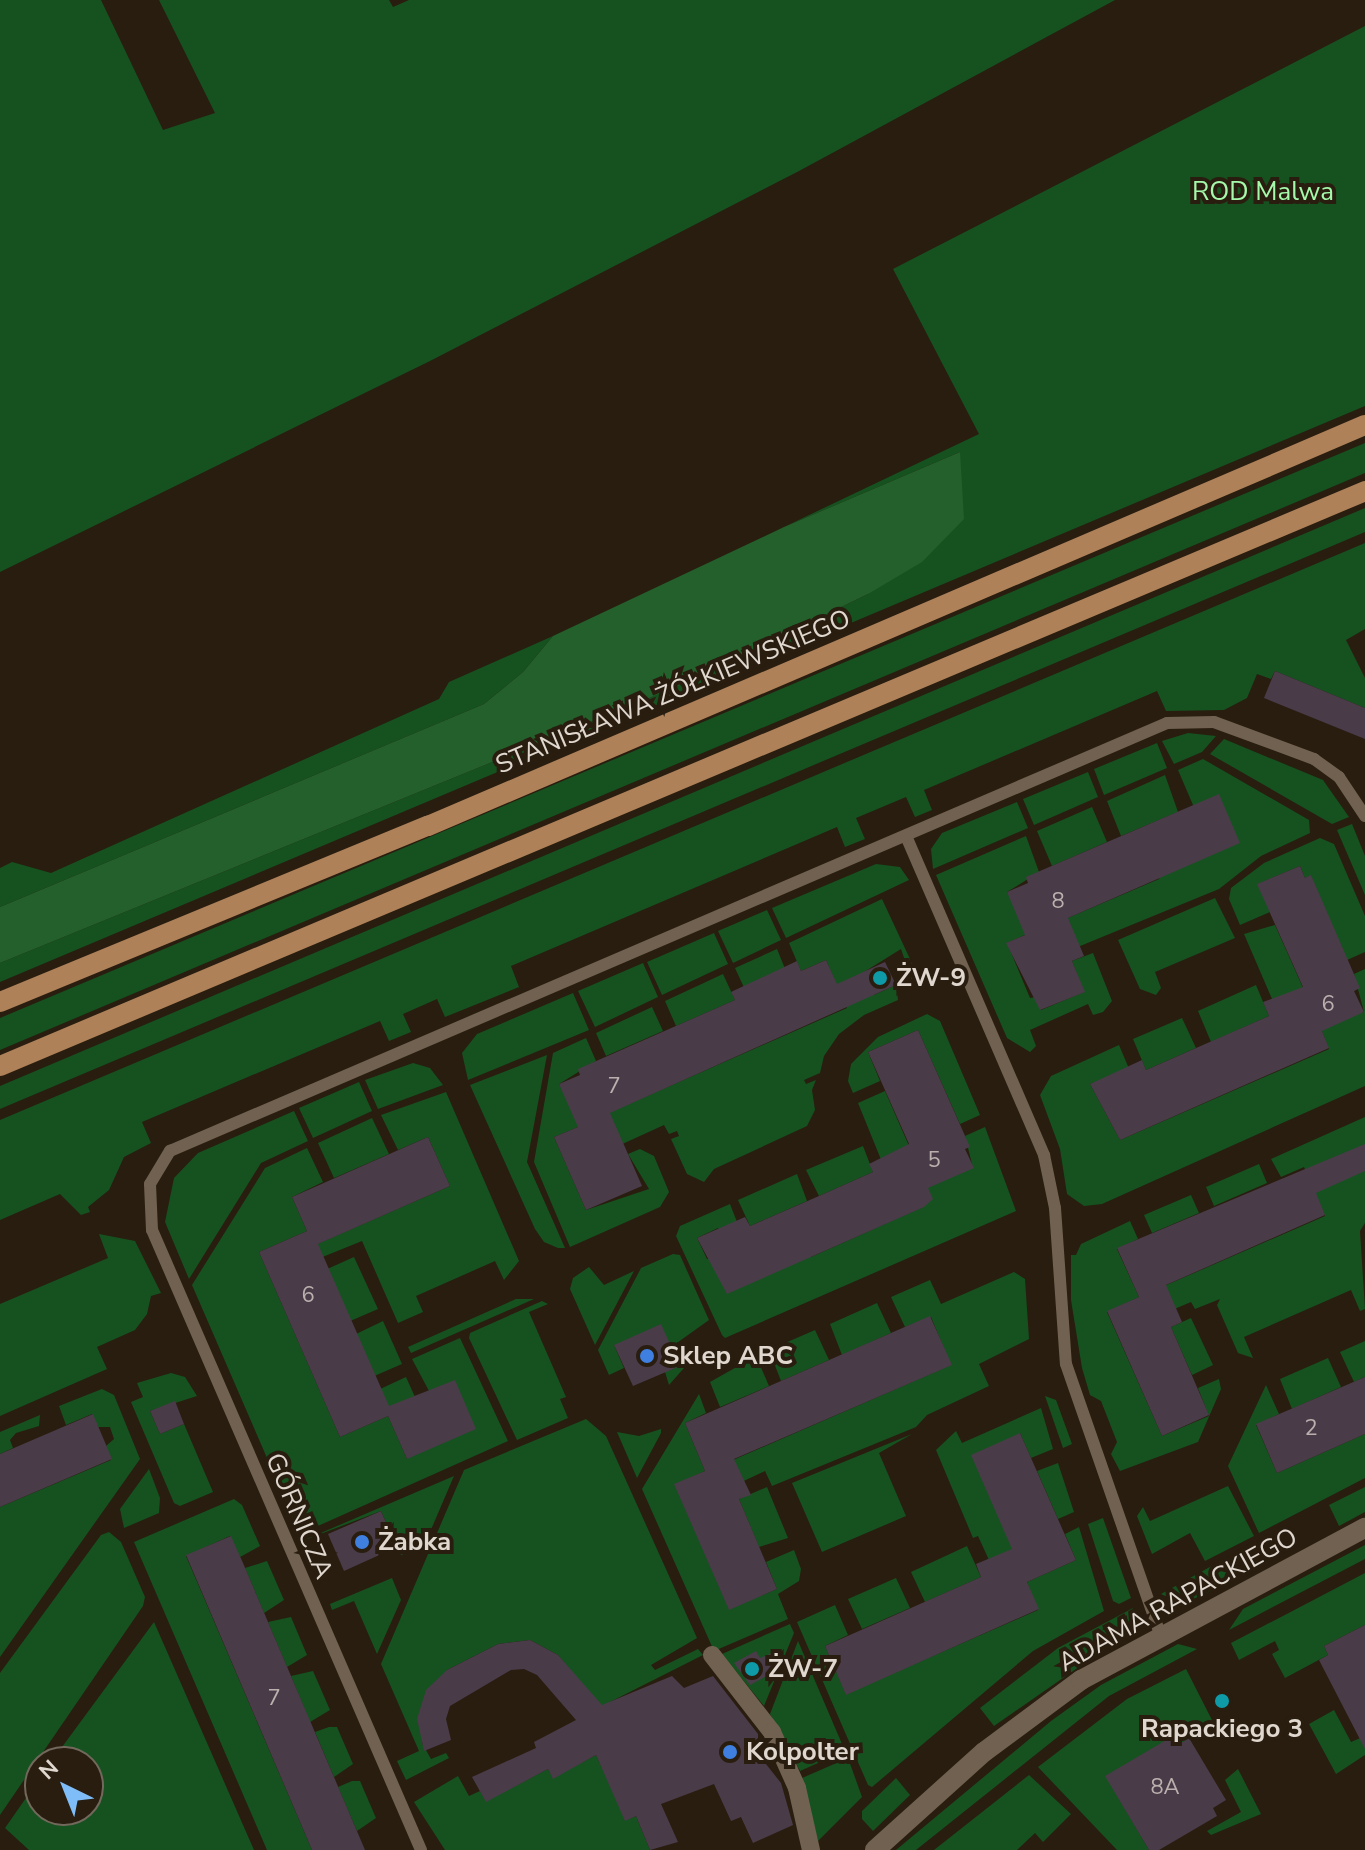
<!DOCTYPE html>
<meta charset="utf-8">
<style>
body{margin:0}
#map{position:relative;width:1365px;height:1850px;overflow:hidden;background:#291d0f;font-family:"Nunito Sans",sans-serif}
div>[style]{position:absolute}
.green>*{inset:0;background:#15521f}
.forest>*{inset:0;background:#23602c}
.building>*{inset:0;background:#4a3b49}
.service>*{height:12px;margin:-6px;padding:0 6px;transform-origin:6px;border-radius:6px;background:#706151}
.pedestrian>*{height:18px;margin:-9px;padding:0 9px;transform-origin:9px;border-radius:9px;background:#706151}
.minor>*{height:20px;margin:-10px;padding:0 10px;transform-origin:10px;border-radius:10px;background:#706151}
.primary>*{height:20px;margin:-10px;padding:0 10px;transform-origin:10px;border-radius:10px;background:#ae8159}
.dots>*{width:22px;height:22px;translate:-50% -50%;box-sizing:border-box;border:4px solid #291d0f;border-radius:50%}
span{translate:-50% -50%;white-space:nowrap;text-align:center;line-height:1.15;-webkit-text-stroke:8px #291d0f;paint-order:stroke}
.number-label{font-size:22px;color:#bab1ae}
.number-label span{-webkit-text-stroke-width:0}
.park-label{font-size:26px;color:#a4f9aa}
.street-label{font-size:26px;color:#e0d8cf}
.poi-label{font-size:26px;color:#e0d8cf;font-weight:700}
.left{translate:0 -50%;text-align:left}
.north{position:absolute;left:24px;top:1746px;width:80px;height:80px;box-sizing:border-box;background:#291d0f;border:2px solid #72685c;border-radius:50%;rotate:317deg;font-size:22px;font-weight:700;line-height:32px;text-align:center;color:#e0d8cf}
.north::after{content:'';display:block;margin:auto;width:28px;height:36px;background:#7fbdf9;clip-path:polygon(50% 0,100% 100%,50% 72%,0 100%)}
</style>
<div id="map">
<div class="green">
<i style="clip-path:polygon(0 0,101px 0,163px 130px,215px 113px,159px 0,389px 0,393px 7px,409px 0,1115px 0,799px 171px,430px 361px,0 572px)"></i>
<i style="clip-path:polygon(1365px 26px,1365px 406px,0 982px,0 963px,681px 685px,868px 594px,960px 452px,784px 527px,979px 434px,893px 269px)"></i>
<i style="clip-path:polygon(1365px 443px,1365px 473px,0 1050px,0 1018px)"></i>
<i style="clip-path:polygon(1365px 508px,1365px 532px,0 1109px,0 1086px)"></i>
<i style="clip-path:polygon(1365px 543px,1365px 629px,1346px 640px,1365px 678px,1365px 708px,1275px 671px,1271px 679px,1257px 674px,1247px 698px,1224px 710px,1166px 711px,1157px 691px,924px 790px,932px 810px,915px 817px,906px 797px,856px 818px,865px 839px,845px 847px,837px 827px,511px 966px,519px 987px,445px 1017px,437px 999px,403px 1014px,411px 1032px,389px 1041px,380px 1021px,142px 1122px,151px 1143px,124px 1157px,109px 1190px,88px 1207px,90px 1212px,81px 1215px,60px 1194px,0 1220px,0 1120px)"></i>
<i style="clip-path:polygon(553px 636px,523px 672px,484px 704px,0 907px,0 868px,12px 862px,51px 873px,439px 699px,449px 682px)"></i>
<i style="clip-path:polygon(1188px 733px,1216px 736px,1202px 752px,1174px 764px,1162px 741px)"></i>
<i style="clip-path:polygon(1224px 739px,1323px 780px,1349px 817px,1332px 824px,1210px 754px)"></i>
<i style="clip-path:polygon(1157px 743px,1167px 768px,1104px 795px,1094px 769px)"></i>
<i style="clip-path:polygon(1203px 759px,1309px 820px,1310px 833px,1261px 856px,1219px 889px,1068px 951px,1056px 923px,1159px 879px,1193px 805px,1178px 770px)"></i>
<i style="clip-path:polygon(1088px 772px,1098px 797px,1034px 825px,1023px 799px)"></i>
<i style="clip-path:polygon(1165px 775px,1178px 812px,1121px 836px,1107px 801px)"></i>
<i style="clip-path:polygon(1017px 802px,1028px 828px,933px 869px,931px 849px,942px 833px)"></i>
<i style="clip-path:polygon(1092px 807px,1107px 842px,1052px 866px,1037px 831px)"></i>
<i style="clip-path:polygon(1352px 824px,1365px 856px,1365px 895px,1337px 830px)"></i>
<i style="clip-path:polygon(1026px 836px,1039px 872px,1007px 892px,1031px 932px,1007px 943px,1030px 998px,1035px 997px,1041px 1010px,1084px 992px,1072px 961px,1093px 953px,1112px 1001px,1103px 1012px,1093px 1015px,1088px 1004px,1030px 1030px,1036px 1046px,1030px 1052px,1007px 1038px,936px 875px)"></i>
<i style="clip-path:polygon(1320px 838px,1334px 844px,1365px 916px,1365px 952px,1347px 960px,1311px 876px,1305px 878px,1300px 866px,1258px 884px,1270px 912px,1240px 925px,1229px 899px,1231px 888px,1264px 863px)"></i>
<i style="clip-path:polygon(876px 864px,900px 867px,909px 880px,786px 938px,772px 908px)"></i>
<i style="clip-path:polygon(1215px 898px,1235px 938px,1155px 972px,1161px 988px,1156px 995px,1140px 989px,1118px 940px)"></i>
<i style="clip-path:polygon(882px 899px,924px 989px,913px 984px,901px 949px,864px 972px,874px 995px,896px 985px,898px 1000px,864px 1015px,839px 1034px,824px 1056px,820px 1073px,804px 1080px,806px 1084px,816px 1080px,812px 1090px,815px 1110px,807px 1126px,714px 1169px,704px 1182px,687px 1174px,671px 1139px,679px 1136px,677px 1131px,669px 1134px,664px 1125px,618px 1146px,604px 1115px,847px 1008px,826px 960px,801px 971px,789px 943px)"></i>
<i style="clip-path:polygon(767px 910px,781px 940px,733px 963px,718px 931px)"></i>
<i style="clip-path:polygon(1275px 925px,1308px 999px,1272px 999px,1244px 934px)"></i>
<i style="clip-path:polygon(714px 933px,728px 964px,662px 995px,647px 962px)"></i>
<i style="clip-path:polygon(777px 949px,788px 976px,747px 994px,735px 968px)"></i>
<i style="clip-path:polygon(643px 963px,658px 997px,595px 1027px,578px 991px)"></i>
<i style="clip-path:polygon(1365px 969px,1365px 1086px,1102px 1204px,1084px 1206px,1067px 1194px,1060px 1149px,1040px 1095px,1051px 1076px,1119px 1045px,1130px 1071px,1090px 1084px,1120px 1140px,1329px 1049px,1320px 1026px,1364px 1012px,1354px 974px)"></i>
<i style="clip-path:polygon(723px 974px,735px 1000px,676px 1026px,665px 1001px)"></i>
<i style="clip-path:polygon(1256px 985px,1269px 1016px,1211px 1042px,1198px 1011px)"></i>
<i style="clip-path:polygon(573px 993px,589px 1030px,468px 1080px,462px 1053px,477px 1034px)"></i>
<i style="clip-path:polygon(652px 1007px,663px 1031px,606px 1056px,596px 1033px)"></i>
<i style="clip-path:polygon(927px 1014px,940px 1021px,980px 1115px,960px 1124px,918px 1030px,868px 1052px,880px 1081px,853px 1093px,848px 1081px,851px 1064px,878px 1037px)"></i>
<i style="clip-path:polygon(1182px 1018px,1196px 1048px,1146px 1070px,1133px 1039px)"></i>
<i style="clip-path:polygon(586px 1038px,596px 1061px,559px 1084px,583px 1125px,554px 1137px,586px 1210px,649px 1189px,628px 1154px,640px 1149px,654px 1156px,669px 1192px,660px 1207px,570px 1247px,534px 1162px,553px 1053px)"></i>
<i style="clip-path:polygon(547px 1055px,527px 1162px,565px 1248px,558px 1248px,544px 1242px,535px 1229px,470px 1085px)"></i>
<i style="clip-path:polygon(413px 1063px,430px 1068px,443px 1085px,378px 1109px,365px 1080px)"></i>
<i style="clip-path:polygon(359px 1082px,372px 1111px,313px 1138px,299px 1108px)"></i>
<i style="clip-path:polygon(885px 1091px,913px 1155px,884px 1167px,858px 1103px)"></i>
<i style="clip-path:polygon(446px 1092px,519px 1261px,504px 1280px,495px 1261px,416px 1296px,423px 1312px,398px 1323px,362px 1241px,320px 1258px,315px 1245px,450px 1186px,428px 1137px,398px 1150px,381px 1115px)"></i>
<i style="clip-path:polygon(294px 1111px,308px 1141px,261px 1163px,189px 1279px,165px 1222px,174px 1178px,198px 1153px)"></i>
<i style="clip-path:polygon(1365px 1117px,1365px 1223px,1360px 1231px,1365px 1309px,1360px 1311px,1351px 1290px,1244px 1337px,1253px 1358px,1238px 1353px,1217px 1305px,1220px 1299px,1195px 1309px,1191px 1302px,1165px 1313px,1155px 1290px,1325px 1216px,1304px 1167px,1281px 1177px,1271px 1159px)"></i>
<i style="clip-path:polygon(372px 1118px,389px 1154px,334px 1178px,318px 1143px)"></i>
<i style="clip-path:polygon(985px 1127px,1016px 1211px,725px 1338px,722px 1335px,676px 1236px,680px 1226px,730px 1204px,737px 1222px,721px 1234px,718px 1228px,697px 1238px,707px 1259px,811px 1257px,923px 1207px,925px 1181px,973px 1168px,965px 1136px)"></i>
<i style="clip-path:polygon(863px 1146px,873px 1172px,819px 1196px,806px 1170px)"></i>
<i style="clip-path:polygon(307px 1148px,323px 1182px,292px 1197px,307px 1231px,259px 1252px,340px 1437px,388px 1416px,407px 1459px,429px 1391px,412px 1359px,460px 1338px,508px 1441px,300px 1534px,192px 1285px,265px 1168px)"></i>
<i style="clip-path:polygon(1259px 1164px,1267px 1183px,1214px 1206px,1206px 1187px)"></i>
<i style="clip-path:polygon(797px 1174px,807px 1201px,750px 1226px,738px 1200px)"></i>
<i style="clip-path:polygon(1191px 1195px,1199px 1213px,1152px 1233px,1144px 1215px)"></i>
<i style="clip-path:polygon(1130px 1221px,1138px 1239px,1117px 1249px,1139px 1297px,1107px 1312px,1162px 1436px,1209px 1416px,1198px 1388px,1219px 1379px,1221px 1389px,1198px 1442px,1120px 1471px,1111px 1454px,1117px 1442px,1101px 1401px,1090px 1395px,1082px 1368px,1071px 1300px,1071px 1255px,1076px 1255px,1081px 1244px)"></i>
<i style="clip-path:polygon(99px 1234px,135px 1241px,161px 1293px,151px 1296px,147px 1314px,135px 1330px,97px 1347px,107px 1369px,0 1416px,0 1304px,108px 1258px)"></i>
<i style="clip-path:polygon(673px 1254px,680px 1255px,709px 1320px,674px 1345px,684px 1368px,669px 1385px,665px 1372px,614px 1345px,624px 1368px,609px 1375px,598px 1350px,641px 1268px)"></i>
<i style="clip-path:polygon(354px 1257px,378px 1309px,348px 1322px,325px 1270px)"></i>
<i style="clip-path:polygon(589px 1267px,604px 1285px,634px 1271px,595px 1345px,570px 1289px,573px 1278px)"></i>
<i style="clip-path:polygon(1014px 1272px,1025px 1279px,1029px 1339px,979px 1364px,989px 1386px,927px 1415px,916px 1427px,772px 1486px,765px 1471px,733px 1486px,724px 1464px,951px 1365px,931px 1317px,905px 1327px,891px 1297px,930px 1280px,941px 1304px)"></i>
<i style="clip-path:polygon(516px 1299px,534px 1299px,411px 1353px,408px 1347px)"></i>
<i style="clip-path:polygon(542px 1301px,548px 1304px,529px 1312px,566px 1397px,560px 1399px,568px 1418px,517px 1440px,469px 1338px,470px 1333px)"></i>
<i style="clip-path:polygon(877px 1303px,891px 1333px,842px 1355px,830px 1324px)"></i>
<i style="clip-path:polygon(1191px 1318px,1213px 1365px,1192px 1375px,1171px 1327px)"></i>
<i style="clip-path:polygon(383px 1321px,402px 1364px,372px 1377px,354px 1335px)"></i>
<i style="clip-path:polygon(815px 1330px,829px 1360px,781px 1381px,769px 1350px)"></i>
<i style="clip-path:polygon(1365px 1341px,1365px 1377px,1354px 1382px,1340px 1352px)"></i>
<i style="clip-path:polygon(756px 1356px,769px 1386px,720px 1407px,710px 1382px)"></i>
<i style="clip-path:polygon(1328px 1358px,1341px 1387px,1292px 1409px,1280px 1379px)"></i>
<i style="clip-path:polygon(171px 1373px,185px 1377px,197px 1396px,150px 1411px,160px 1434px,184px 1424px,213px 1492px,180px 1506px,174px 1503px,131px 1402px,143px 1397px,137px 1383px)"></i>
<i style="clip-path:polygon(406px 1377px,415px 1397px,387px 1410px,378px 1390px)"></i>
<i style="clip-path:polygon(1266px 1385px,1279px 1414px,1256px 1425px,1277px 1473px,1365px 1434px,1365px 1478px,1259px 1533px,1228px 1466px)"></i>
<i style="clip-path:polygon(102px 1389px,114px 1395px,140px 1459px,0 1657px,0 1507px,111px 1460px,106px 1446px,114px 1439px,110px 1427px,98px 1427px,92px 1414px,66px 1425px,59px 1406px)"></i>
<i style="clip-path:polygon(699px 1394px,706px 1413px,685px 1423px,705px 1471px,675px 1485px,729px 1609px,777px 1589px,766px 1562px,794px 1550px,801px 1569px,799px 1581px,778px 1594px,788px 1619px,714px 1651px,642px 1489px)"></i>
<i style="clip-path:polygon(1045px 1396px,1056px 1400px,1072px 1444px,1063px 1448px)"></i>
<i style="clip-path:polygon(1041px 1408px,1053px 1449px,1031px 1458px,1020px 1433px,1018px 1561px,994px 1571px,978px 1536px,973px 1538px,936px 1450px,956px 1431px,962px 1443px)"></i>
<i style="clip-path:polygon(40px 1415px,39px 1426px,16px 1433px,10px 1440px,13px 1448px,0 1454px,0 1432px)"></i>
<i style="clip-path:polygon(586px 1419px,606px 1436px,697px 1638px,651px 1665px,655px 1670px,698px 1649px,703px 1655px,600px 1707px,558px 1655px,530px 1640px,498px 1644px,447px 1670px,422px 1743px,431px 1759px,446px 1753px,449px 1758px,406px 1780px,397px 1761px,419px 1751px,381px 1664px,464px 1470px)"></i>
<i style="clip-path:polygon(661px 1429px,661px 1433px,637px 1478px,617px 1432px,639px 1436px)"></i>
<i style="clip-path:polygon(912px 1434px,879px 1453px,906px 1516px,822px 1552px,792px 1483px)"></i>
<i style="clip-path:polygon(1058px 1463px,1074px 1512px,1058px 1519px,1037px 1471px)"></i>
<i style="clip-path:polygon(149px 1469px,160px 1498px,159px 1513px,124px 1528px,120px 1509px)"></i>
<i style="clip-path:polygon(454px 1476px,424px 1546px,401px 1555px,381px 1511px,302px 1541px)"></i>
<i style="clip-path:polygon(1228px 1486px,1254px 1536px,1205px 1561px,1190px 1533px,1152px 1554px,1137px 1516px,1143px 1507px,1150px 1521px)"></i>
<i style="clip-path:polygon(767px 1487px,788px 1538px,759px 1547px,739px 1499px)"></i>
<i style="clip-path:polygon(1365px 1487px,1365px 1512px,1339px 1526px,1329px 1505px)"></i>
<i style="clip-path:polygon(234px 1499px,242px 1505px,260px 1546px,240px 1557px,230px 1536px,186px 1556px,312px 1850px,267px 1850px,134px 1542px)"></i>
<i style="clip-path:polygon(1103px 1518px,1131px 1598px,1119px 1604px,1113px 1601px,1088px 1524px)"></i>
<i style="clip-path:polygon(1079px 1527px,1104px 1611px,1033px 1651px,872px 1787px,868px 1785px,797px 1622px,835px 1605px,848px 1635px,825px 1646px,846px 1694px,1038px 1610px,1027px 1582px,1076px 1560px,1065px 1534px)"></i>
<i style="clip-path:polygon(109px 1532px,121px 1542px,145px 1597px,143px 1606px,0 1815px,0 1673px,101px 1535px)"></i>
<i style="clip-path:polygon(1365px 1545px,1365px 1559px,1229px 1630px,1243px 1609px)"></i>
<i style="clip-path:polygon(967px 1546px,981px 1577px,925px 1602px,911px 1572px)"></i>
<i style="clip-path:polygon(1228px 1557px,1239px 1577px,1183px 1604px,1161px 1594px)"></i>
<i style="clip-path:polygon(267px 1561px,284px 1600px,264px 1613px,245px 1568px)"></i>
<i style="clip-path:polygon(1365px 1573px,1365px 1625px,1324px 1646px,1328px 1655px,1285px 1678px,1272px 1654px,1279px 1650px,1275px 1641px,1239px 1660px,1231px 1643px)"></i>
<i style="clip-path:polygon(392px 1578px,401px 1600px,377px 1654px,354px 1601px,332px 1610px,330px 1604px)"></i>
<i style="clip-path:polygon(896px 1578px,910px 1608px,862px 1629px,848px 1599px)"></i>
<i style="clip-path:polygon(1133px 1608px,1130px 1623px,1116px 1641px,994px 1726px,980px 1708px,1058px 1648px)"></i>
<i style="clip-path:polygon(291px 1617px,307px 1655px,287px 1667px,268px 1622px)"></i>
<i style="clip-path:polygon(154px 1622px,254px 1850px,29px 1850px,5px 1828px,40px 1778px,40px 1810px,88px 1810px,88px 1762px,51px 1762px)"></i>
<i style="clip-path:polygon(790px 1624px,794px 1633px,764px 1706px,722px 1654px)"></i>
<i style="clip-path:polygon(798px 1641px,845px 1751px,800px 1771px,770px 1714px)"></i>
<i style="clip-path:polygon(1178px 1644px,1197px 1649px,1109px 1696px,916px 1850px,896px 1850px,1051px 1721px,1101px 1685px)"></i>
<i style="clip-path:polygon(1186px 1669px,1214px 1724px,1178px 1745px,1173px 1737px,1106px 1776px,1149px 1850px,1117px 1850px,1038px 1767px,1127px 1699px)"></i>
<i style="clip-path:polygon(313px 1671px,330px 1710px,310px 1722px,291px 1676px)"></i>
<i style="clip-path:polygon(1334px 1710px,1351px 1742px,1365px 1736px,1365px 1755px,1336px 1774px,1309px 1724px)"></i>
<i style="clip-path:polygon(329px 1727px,337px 1727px,353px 1764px,334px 1777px,315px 1732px)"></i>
<i style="clip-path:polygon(596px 1755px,626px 1820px,636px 1816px,650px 1850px,445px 1850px,414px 1802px,458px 1776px,469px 1796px,480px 1791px,486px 1801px,548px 1769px,553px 1778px)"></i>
<i style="clip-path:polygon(848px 1758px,862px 1797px,818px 1841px,802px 1778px)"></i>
<i style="clip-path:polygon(1238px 1769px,1261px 1814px,1211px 1835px,1207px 1831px,1241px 1812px,1225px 1780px)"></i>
<i style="clip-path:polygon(1029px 1775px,1071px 1814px,1043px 1842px,1035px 1833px,1017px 1850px,934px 1850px)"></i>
<i style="clip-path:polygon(896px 1778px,910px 1795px,873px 1831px,862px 1819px,862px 1811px)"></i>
<i style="clip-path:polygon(352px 1781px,360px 1781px,376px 1818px,357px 1831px,338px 1787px)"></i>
</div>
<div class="forest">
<i style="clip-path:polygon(960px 452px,964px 519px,922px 562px,868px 594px,681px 685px,0 963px,0 907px,484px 704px,523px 672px,553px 636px,784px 527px)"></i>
</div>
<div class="building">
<i style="clip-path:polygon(1275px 671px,1365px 708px,1365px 739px,1264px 698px)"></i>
<i style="clip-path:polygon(1219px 794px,1240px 843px,1068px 918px,1084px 956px,1072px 961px,1085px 992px,1040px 1010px,1006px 943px,1025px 935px,1007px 892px,1028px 883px,1026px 877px)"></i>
<i style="clip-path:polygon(1300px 866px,1305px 878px,1311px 875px,1360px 988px,1354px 991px,1364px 1012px,1322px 1031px,1329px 1048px,1120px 1140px,1090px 1084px,1142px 1060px,1146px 1070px,1269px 1016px,1263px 1002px,1303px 987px,1257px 884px)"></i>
<i style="clip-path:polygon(826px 960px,837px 984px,885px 962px,896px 985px,610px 1113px,642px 1186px,586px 1210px,554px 1137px,578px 1127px,559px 1084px,580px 1075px,578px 1069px,735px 1000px,731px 992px,797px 961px,801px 971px)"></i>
<i style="clip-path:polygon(918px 1030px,970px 1147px,965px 1149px,974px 1168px,928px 1188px,933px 1199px,924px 1207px,727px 1294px,697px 1238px,745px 1217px,750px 1226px,819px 1196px,873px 1172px,869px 1164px,909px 1144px,868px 1052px)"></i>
<i style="clip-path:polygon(428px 1137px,450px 1186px,318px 1244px,389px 1406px,455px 1380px,476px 1429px,407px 1459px,388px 1416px,340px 1437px,259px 1252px,307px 1231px,292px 1197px)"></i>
<i style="clip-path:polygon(1365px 1144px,1365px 1171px,1316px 1193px,1325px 1215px,1166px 1285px,1182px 1322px,1171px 1327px,1209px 1415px,1162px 1436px,1107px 1311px,1139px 1297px,1117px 1248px)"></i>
<i style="clip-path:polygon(930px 1316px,952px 1365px,734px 1459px,751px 1495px,739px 1499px,777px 1589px,729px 1610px,674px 1484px,705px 1471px,685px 1423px)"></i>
<i style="clip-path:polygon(661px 1324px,680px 1366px,633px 1386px,614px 1345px)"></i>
<i style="clip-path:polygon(1365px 1377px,1365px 1434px,1277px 1473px,1256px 1424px)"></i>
<i style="clip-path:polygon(175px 1401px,184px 1424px,160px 1434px,150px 1411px)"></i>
<i style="clip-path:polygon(93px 1414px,112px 1459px,0 1507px,0 1454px)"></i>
<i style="clip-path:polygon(1020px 1433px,1076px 1560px,1027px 1582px,1039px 1609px,846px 1695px,825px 1646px,981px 1577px,976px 1564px,1012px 1549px,971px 1455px)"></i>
<i style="clip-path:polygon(381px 1511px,397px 1547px,344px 1571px,328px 1534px)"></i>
<i style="clip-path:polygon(231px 1536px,243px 1563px,365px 1850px,312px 1850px,186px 1555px)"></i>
<i style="clip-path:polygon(1365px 1625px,1365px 1749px,1319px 1660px,1328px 1655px,1324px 1646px)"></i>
<i style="clip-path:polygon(530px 1640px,558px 1655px,602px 1705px,672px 1676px,684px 1688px,713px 1676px,758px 1734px,758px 1754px,781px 1783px,793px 1825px,753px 1843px,741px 1817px,731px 1821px,714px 1784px,661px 1804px,678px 1842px,650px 1850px,636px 1816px,625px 1821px,596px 1755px,553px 1779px,548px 1769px,486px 1802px,472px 1777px,536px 1748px,534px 1742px,576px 1720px,537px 1675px,524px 1669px,511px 1670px,450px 1706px,446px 1719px,451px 1740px,424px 1751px,417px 1719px,426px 1690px,447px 1670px,498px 1644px)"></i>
<i style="clip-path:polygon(779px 1650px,787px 1665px,750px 1685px,734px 1663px,756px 1651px,760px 1658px)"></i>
<i style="clip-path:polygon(1173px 1736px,1178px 1745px,1189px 1738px,1226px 1800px,1213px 1808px,1217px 1816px,1159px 1850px,1149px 1850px,1105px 1776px)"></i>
</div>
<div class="service">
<i style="left:906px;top:836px;width:348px;rotate:66.6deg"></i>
<i style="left:1044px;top:1155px;width:54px;rotate:78.3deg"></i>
<i style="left:1055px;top:1208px;width:156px;rotate:86deg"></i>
<i style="left:1066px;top:1364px;width:286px;rotate:70.8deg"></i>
<i style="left:421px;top:1850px;width:676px;rotate:-113.45deg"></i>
<i style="left:152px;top:1230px;width:46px;rotate:-92.5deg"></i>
<i style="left:150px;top:1184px;width:39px;rotate:-59deg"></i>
<i style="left:170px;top:1151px;width:1085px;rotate:-23.23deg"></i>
<i style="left:1167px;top:723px;width:47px;rotate:-1.2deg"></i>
<i style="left:1214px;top:722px;width:107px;rotate:20.3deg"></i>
<i style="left:1314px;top:759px;width:31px;rotate:36deg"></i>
<i style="left:1339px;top:777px;width:47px;rotate:56.3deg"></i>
</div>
<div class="pedestrian">
<i style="left:712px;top:1655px;width:98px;rotate:52.1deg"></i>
<i style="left:772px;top:1732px;width:61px;rotate:65.9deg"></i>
<i style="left:797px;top:1788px;width:64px;rotate:77.3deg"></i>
</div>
<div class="minor">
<i style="left:875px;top:1850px;width:147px;rotate:-42deg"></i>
<i style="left:984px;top:1752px;width:121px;rotate:-36.6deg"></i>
<i style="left:1081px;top:1680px;width:322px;rotate:-28.2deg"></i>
</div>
<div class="primary">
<i style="left:0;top:1002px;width:463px;rotate:-22.4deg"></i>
<i style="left:428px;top:826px;width:1019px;rotate:-23.17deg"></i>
<i style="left:0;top:1066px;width:1481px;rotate:-22.84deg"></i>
</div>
<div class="dots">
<i style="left:880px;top:978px;background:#0f9aa8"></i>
<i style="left:647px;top:1356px;background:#3f7fe0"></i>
<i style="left:362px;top:1542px;background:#3f7fe0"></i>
<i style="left:752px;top:1669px;background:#0f9aa8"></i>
<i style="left:1222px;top:1701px;background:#0f9aa8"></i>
<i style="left:730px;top:1752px;background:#3f7fe0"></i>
</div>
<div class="number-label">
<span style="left:1058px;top:902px">8</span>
<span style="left:1328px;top:1005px">6</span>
<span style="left:614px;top:1087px">7</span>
<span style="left:934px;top:1161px">5</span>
<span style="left:308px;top:1296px">6</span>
<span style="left:1311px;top:1429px">2</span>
<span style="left:274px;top:1699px">7</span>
<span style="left:1165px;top:1788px">8A</span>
</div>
<div class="park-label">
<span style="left:1263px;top:192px">ROD Malwa</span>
</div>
<div class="street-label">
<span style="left:673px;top:692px;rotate:-23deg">STANISŁAWA ŻÓŁKIEWSKIEGO</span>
<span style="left:299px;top:1516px;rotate:67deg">GÓRNICZA</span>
<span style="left:1178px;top:1600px;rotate:-29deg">ADAMA RAPACKIEGO</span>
</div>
<div class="poi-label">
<span class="left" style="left:896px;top:978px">ŻW-9</span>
<span class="left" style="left:663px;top:1356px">Sklep ABC</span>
<span class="left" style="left:378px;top:1542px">Żabka</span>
<span class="left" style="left:768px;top:1669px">ŻW-7</span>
<span style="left:1222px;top:1729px">Rapackiego 3</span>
<span class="left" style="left:746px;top:1752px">Kolpolter</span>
</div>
<div class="north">N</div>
</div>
